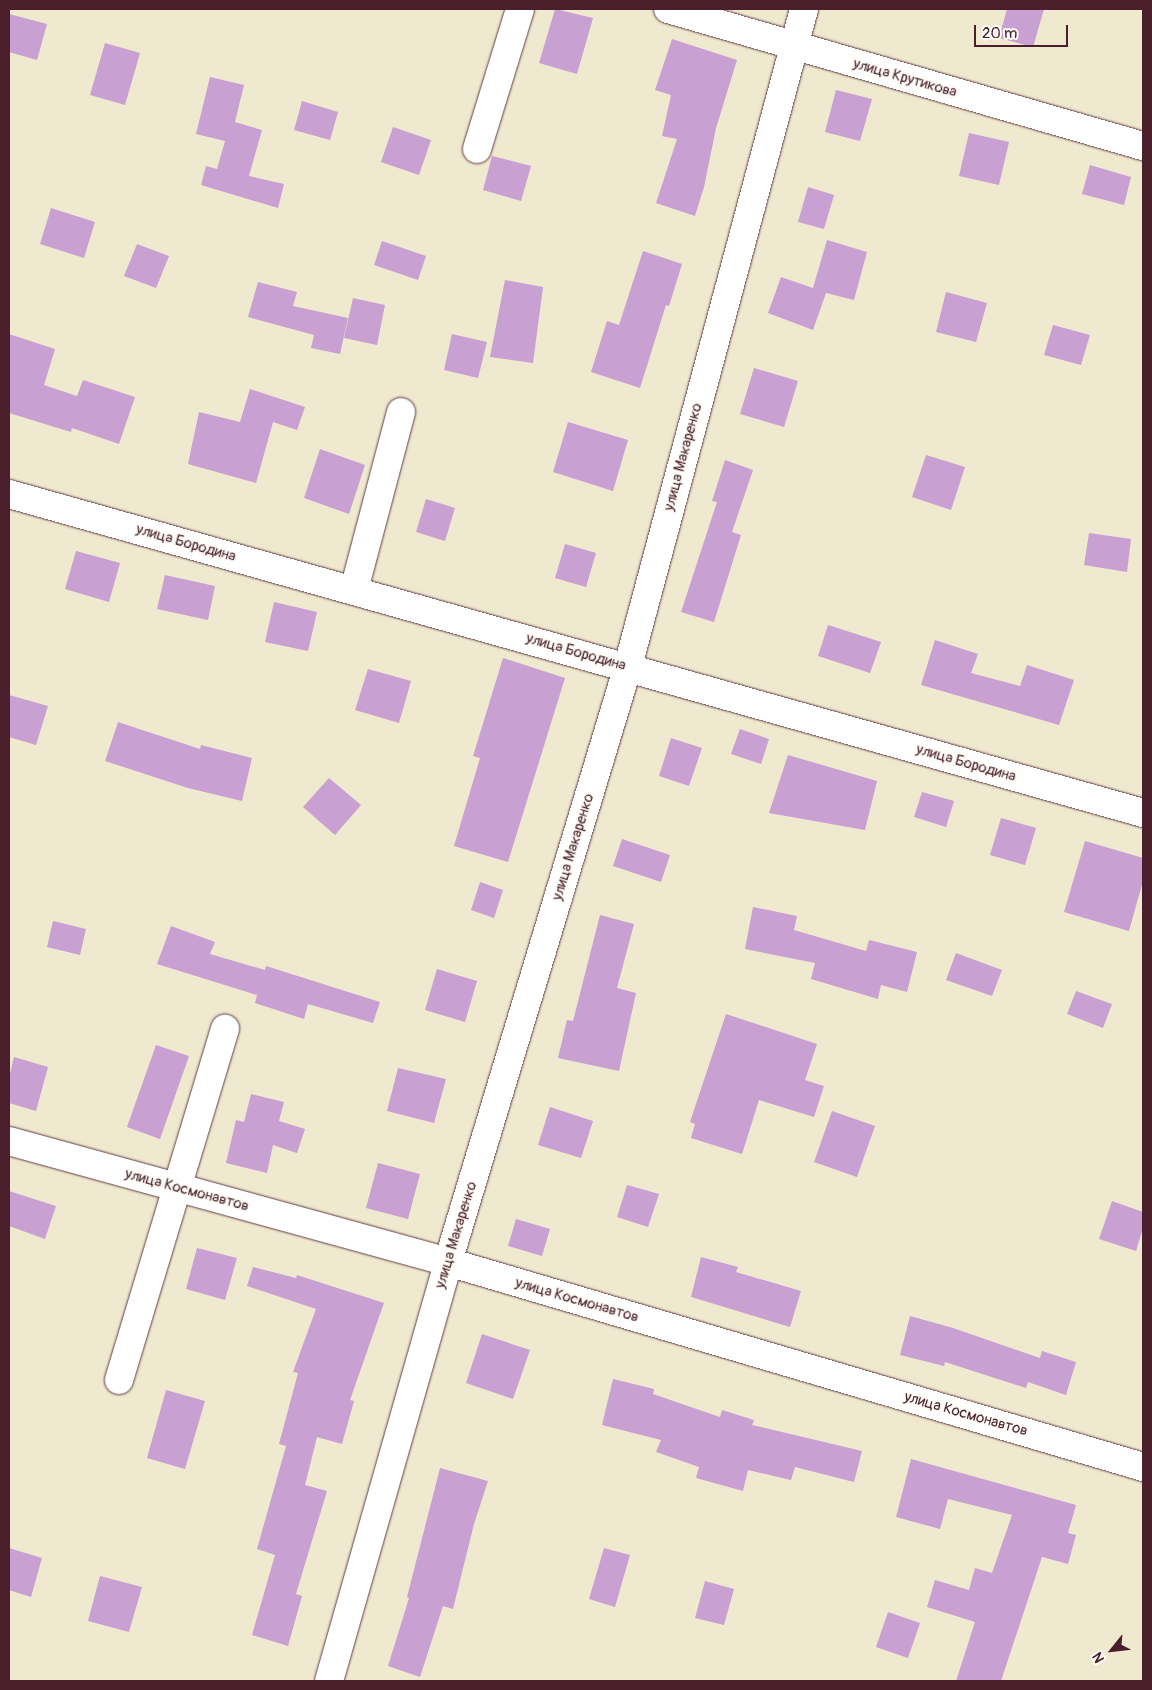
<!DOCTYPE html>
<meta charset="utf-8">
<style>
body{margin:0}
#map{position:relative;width:1152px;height:1690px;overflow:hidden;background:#efe9cf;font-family:Pangolin,sans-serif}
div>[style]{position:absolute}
.building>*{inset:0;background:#c8a0d2}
.roads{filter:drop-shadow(0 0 1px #633d44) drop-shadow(0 0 1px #633d44)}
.minor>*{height:28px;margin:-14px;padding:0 14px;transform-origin:14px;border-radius:14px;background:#fff}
span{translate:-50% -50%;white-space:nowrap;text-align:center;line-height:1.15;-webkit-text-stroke:4px #fdfcf7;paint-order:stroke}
.street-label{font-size:15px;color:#4a1f2b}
.frame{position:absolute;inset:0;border:10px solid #4a1f2b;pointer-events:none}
.north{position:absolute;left:1087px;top:1625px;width:50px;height:50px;-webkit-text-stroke:4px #fdfcf7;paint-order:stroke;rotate:241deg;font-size:14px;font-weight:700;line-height:20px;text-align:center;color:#4a1f2b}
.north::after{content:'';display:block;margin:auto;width:18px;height:22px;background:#4a1f2b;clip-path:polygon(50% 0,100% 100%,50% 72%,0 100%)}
.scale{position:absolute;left:974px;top:25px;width:94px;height:22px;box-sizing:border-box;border:2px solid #4a1f2b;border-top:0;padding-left:6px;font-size:15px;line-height:18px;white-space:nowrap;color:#4a1f2b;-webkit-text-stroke:4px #fdfcf7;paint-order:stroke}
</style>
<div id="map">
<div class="building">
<i style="clip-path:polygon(555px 9px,593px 18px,577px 74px,539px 63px)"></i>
<i style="clip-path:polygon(1007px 9px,1044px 9px,1033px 47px,999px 38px)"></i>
<i style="clip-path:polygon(9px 14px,47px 24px,37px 60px,9px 52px)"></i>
<i style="clip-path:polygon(672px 39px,737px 60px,716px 128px,704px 187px,695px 216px,656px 203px,677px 139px,662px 136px,671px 95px,655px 90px)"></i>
<i style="clip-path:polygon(105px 43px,140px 53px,125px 105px,90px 95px)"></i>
<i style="clip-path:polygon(210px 77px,244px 85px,235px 122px,262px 130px,249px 176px,284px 184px,278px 208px,201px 185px,206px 166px,217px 169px,225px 141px,196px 134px)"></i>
<i style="clip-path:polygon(836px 90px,872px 99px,860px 141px,825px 132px)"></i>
<i style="clip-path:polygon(302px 101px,338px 112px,330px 140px,294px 130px)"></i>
<i style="clip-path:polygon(393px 127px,431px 140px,419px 175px,381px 162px)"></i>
<i style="clip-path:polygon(969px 133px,1009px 142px,999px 185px,959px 176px)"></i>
<i style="clip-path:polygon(492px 156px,531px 166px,521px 201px,483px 190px)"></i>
<i style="clip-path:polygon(1090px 165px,1131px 177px,1124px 205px,1082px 194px)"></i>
<i style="clip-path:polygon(808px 187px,834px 195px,824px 229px,798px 222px)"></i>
<i style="clip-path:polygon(51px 208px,95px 222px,84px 258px,40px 244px)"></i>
<i style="clip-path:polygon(827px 240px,867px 252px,854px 300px,826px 293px,813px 330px,768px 313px,781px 277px,813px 288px)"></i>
<i style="clip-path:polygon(382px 241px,426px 256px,418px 280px,374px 265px)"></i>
<i style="clip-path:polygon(137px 244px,169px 256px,156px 288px,124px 276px)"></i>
<i style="clip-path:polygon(643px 251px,682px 264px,669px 306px,666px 305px,640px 388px,591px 372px,607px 321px,619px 325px)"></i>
<i style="clip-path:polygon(505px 280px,543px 287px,533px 363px,490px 357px)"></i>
<i style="clip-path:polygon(258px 282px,297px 292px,293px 306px,348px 318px,340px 354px,311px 348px,314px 335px,248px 317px)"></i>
<i style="clip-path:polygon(946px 292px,987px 303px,976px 342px,936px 332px)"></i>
<i style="clip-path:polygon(353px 298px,385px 305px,377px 345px,344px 338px)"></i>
<i style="clip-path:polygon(1053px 325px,1090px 335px,1081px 365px,1044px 355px)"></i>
<i style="clip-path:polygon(9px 334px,55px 349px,44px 385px,77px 396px,83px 380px,135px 397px,119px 444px,72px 428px,71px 432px,9px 413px)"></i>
<i style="clip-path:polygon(452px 334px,487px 342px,478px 378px,444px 370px)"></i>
<i style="clip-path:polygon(754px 368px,798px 381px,784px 427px,740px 414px)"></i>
<i style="clip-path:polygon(250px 389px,305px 407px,297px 430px,273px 422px,256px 483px,188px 464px,199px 412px,240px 422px)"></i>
<i style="clip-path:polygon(568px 422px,628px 440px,613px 491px,553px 472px)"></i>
<i style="clip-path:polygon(320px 449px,365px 465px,349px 514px,304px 498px)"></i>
<i style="clip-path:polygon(926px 455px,965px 467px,951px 510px,912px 497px)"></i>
<i style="clip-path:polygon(725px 460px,753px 470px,732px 532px,741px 535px,714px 622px,681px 612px,717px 502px,712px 501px)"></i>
<i style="clip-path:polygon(426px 499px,455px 508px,445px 541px,416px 532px)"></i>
<i style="clip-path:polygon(1089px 533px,1131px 539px,1127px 572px,1084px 565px)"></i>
<i style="clip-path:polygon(565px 544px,596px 553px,586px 587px,555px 578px)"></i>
<i style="clip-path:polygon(76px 551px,120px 563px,109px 602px,65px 589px)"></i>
<i style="clip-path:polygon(165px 575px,215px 586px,208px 620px,157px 609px)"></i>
<i style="clip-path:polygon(274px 602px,317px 612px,308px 651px,265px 642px)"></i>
<i style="clip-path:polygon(828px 625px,881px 642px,870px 673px,818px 656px)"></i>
<i style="clip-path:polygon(935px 640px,978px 654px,971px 673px,1020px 686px,1027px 665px,1074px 680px,1059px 725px,921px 685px)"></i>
<i style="clip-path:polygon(503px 658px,565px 678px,508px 862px,454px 846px,480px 758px,473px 756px)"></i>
<i style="clip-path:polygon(368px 669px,411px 681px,399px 723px,355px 710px)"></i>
<i style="clip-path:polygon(9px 695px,48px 706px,36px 745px,9px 737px)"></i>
<i style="clip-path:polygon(118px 722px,200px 749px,201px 745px,252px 758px,242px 801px,188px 788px,105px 761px)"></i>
<i style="clip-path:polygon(740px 729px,769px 739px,761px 764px,731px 754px)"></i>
<i style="clip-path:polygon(671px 738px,702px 748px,689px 786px,659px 776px)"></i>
<i style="clip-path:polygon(788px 755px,877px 781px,865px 830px,769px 813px)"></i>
<i style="clip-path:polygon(329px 778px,361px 805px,335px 835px,303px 807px)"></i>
<i style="clip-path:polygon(922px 792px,954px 801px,946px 827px,914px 817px)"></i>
<i style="clip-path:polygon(1001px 818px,1036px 828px,1025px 865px,990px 855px)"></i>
<i style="clip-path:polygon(622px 839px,670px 855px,661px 882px,613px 866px)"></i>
<i style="clip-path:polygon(1085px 841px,1143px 858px,1143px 881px,1129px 931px,1064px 912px)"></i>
<i style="clip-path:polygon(480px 882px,503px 890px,494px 918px,471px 910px)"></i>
<i style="clip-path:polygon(753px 907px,797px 916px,794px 930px,866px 951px,869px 940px,917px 952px,907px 992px,881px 985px,878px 999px,811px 979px,815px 963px,745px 949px)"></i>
<i style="clip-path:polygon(600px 915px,634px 924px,617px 988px,636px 993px,619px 1071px,558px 1058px,567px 1020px,573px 1021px)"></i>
<i style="clip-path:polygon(53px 921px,86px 929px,80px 955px,47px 947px)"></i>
<i style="clip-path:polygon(171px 926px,215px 942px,210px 954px,265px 970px,266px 966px,380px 1002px,373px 1023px,308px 1004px,304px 1019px,255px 1003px,257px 995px,157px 964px)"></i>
<i style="clip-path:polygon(956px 953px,1002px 970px,992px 996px,946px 980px)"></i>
<i style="clip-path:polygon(437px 969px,477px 981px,465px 1022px,425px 1010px)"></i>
<i style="clip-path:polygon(1076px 991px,1112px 1004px,1103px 1028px,1067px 1014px)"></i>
<i style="clip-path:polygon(726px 1014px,817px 1044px,805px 1080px,824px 1086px,814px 1117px,759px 1100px,742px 1154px,691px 1138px,695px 1124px,690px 1122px)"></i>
<i style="clip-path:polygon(156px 1045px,189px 1056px,160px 1139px,127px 1127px)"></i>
<i style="clip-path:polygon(14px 1057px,48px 1067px,36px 1111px,9px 1103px,9px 1077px)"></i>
<i style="clip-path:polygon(398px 1068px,446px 1079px,434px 1123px,387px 1111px)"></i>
<i style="clip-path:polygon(251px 1094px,284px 1102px,279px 1121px,305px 1129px,297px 1153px,273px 1145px,267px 1173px,226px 1163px,236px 1120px,244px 1122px)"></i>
<i style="clip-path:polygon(550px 1107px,593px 1121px,581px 1158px,538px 1145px)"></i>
<i style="clip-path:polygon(832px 1111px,875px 1126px,857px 1177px,814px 1162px)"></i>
<i style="clip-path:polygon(378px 1163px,420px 1174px,408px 1219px,366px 1208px)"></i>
<i style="clip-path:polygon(627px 1185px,659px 1194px,648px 1227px,617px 1217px)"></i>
<i style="clip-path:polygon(9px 1191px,56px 1206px,45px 1239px,9px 1226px)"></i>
<i style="clip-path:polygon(1112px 1201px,1143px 1212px,1143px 1228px,1136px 1251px,1099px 1239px)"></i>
<i style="clip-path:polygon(516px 1219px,550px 1229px,542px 1256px,508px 1246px)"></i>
<i style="clip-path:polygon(197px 1248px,237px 1258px,225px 1300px,186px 1289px)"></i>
<i style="clip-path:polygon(701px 1257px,738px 1267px,736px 1272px,801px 1291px,790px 1327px,691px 1297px)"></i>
<i style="clip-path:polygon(253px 1267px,296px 1278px,297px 1275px,384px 1303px,350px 1400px,354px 1401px,342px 1444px,317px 1437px,305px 1485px,327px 1491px,296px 1594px,302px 1596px,288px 1646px,252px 1635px,275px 1555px,257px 1549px,286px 1446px,279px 1444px,298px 1373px,293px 1372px,316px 1309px,247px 1286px)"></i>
<i style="clip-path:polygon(910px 1316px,953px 1328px,1040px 1358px,1042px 1351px,1076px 1362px,1066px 1395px,1028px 1382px,1026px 1388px,945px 1362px,944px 1366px,900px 1355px)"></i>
<i style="clip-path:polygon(482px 1334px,530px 1350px,513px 1399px,466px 1383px)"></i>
<i style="clip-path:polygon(613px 1379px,654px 1389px,653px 1394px,720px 1417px,722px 1410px,754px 1420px,752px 1425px,862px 1451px,854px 1482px,795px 1467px,791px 1480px,748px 1470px,743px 1491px,696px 1478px,699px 1467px,656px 1452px,661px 1440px,602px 1425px)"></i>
<i style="clip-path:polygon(166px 1390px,205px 1401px,185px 1469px,147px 1458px)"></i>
<i style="clip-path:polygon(911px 1459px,1076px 1505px,1068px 1533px,1076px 1535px,1068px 1564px,1042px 1557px,1001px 1681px,956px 1681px,975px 1622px,927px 1607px,935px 1580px,969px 1590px,975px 1568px,992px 1573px,1012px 1515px,948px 1499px,940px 1529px,896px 1517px)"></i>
<i style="clip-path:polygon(440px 1468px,488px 1481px,474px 1524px,453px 1609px,443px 1606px,420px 1677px,388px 1666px,409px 1598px,407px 1597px)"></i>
<i style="clip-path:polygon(9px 1548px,42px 1558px,31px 1597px,9px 1590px)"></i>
<i style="clip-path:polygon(604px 1548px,630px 1555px,615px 1607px,589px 1599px)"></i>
<i style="clip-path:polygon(100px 1576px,142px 1587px,129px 1632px,88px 1621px)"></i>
<i style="clip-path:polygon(705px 1581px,734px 1589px,724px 1625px,695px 1618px)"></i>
<i style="clip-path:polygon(888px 1612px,920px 1623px,908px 1658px,876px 1647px)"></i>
</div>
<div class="roads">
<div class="minor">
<i style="left:668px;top:9px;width:494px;rotate:16.1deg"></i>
<i style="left:477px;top:149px;width:146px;rotate:-72.9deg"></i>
<i style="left:9px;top:494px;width:1178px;rotate:15.71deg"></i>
<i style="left:354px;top:590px;width:184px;rotate:-75.2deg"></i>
<i style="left:9px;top:1141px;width:455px;rotate:15.4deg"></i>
<i style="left:448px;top:1262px;width:725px;rotate:16.43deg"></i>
<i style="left:119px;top:1380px;width:367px;rotate:-73.2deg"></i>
<i style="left:329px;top:1681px;width:436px;rotate:-74.1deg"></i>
<i style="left:448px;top:1262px;width:623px;rotate:-73.19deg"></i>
<i style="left:628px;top:666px;width:680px;rotate:-75deg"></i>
</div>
</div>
<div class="street-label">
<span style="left:905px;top:78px;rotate:16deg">улица Крутикова</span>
<span style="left:683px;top:457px;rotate:-75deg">улица Макаренко</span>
<span style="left:186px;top:543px;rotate:16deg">улица Бородина</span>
<span style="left:576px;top:652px;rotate:16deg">улица Бородина</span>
<span style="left:966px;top:763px;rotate:16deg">улица Бородина</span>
<span style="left:573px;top:847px;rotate:-73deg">улица Макаренко</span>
<span style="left:187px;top:1190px;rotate:15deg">улица Космонавтов</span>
<span style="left:456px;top:1235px;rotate:-73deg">улица Макаренко</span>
<span style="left:577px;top:1300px;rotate:16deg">улица Космонавтов</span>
<span style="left:966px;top:1414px;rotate:16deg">улица Космонавтов</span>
</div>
<div class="frame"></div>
<div class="north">N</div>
<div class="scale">20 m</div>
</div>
